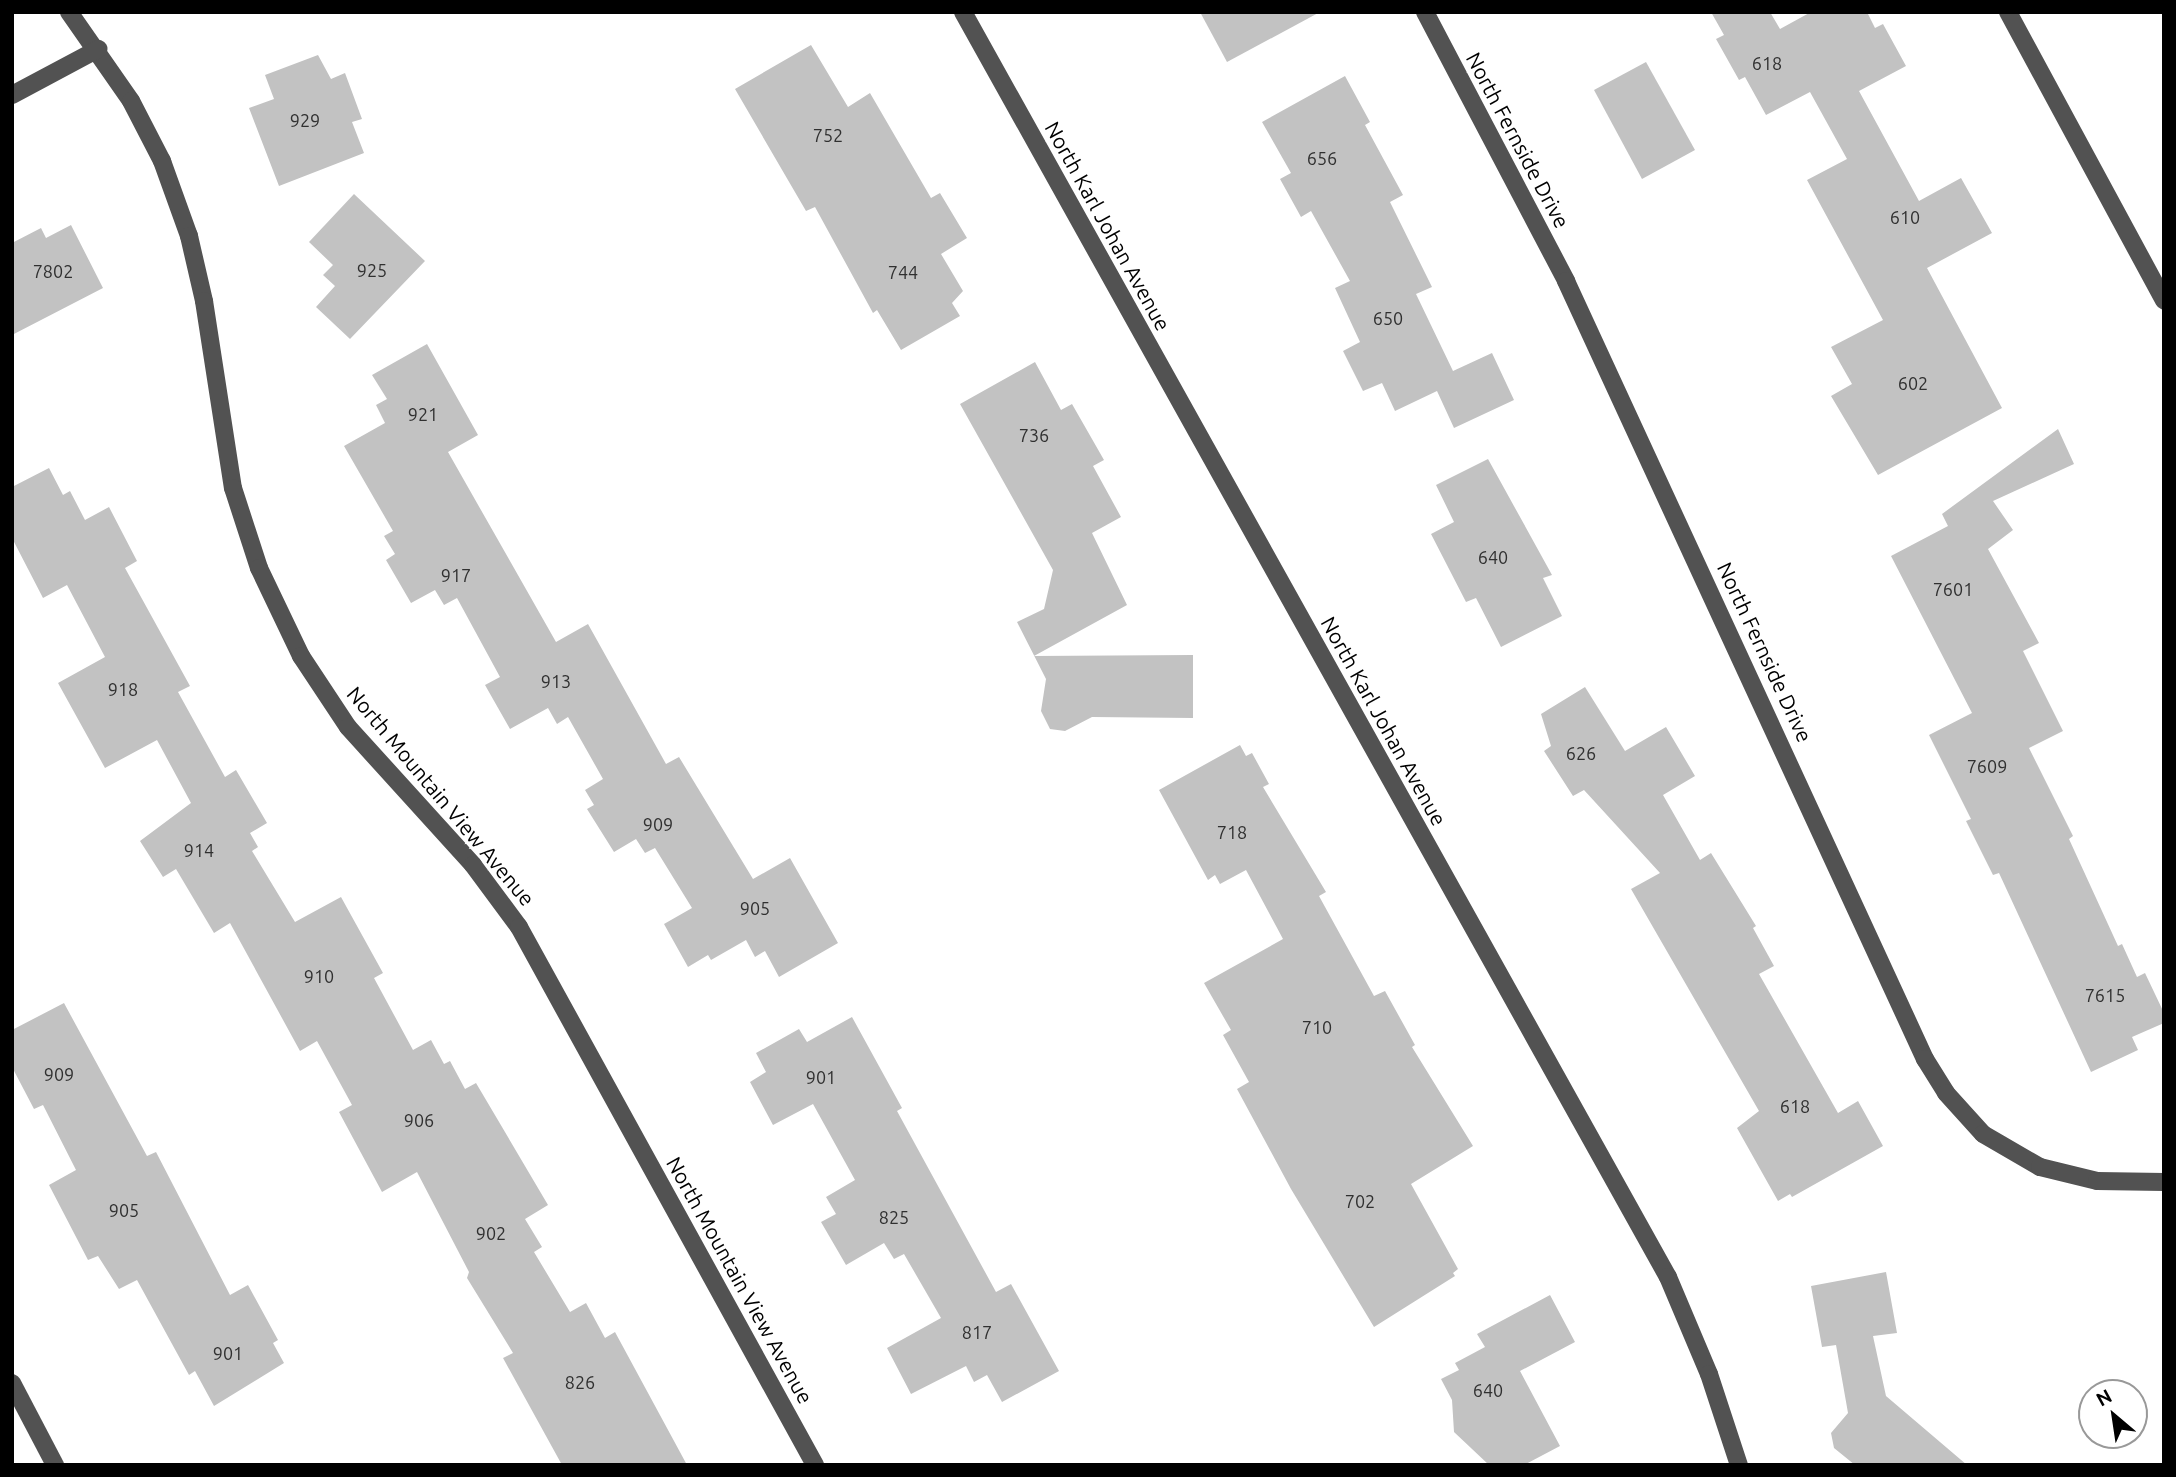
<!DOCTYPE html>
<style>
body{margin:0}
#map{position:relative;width:2176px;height:1477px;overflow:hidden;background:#fff;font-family:Ubuntu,sans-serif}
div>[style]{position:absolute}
.building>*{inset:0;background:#c2c2c2}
.minor>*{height:18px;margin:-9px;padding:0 9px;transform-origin:9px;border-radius:9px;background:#525252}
span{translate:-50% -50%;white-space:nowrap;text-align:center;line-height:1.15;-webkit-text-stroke:5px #fff;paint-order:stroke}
.number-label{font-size:18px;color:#303030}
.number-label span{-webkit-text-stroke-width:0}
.street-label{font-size:21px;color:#000}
.frame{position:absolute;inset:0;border:14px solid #000;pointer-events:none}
.north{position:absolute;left:2078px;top:1379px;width:70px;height:70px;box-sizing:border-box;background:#fff;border:2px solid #999;border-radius:50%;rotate:331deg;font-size:19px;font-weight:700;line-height:28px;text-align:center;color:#000}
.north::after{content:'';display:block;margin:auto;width:24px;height:32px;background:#000;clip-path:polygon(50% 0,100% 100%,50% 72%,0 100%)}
</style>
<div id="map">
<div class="building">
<i style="clip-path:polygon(1200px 12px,1320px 12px,1227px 62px)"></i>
<i style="clip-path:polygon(1711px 12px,1770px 12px,1780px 29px,1811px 12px,1867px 12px,1875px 28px,1883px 24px,1906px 66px,1859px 91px,1919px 201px,1961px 178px,1992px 233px,1927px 268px,2002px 408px,1878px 475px,1831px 396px,1852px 384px,1831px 347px,1883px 320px,1807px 180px,1847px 159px,1810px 92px,1766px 115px,1745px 77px,1739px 80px,1716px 39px,1724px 35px)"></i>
<i style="clip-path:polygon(811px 45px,848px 107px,870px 93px,931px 198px,940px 193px,967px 238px,941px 254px,963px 291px,952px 303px,960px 316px,901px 350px,877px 310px,873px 313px,815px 207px,806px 211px,735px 89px)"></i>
<i style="clip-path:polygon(318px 55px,331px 79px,345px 73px,362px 119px,352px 122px,364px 153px,279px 186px,249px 108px,274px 99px,265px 75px)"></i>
<i style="clip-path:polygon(1646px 62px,1695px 150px,1642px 179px,1594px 90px)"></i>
<i style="clip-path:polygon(1345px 76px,1370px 122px,1365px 125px,1403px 195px,1390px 202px,1432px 287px,1416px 294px,1453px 371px,1492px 353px,1514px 400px,1454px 428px,1437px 391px,1395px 411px,1382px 383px,1363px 391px,1343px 351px,1360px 342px,1335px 288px,1350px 281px,1311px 211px,1301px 217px,1280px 179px,1291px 173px,1262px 122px)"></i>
<i style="clip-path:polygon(354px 194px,425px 261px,350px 339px,316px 307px,335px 286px,323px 275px,333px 265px,309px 242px)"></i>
<i style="clip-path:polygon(71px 225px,103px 288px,12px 335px,12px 243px,41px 228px,46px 238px)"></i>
<i style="clip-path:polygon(427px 344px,478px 435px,448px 452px,556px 642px,588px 624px,666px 764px,679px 757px,753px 879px,790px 858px,838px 943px,779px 977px,765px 951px,755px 957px,746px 940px,711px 960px,708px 955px,688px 967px,664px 924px,692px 908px,655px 848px,645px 853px,636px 839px,614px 852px,587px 809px,594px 805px,585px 790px,603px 779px,568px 717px,557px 724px,548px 708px,510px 729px,485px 685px,500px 677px,457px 598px,444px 605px,435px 590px,411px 603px,386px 560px,395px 554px,384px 536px,393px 531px,344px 446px,385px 423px,376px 405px,387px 399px,372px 375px)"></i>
<i style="clip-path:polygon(1035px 362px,1061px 410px,1072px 404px,1104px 460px,1093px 466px,1121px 517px,1092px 533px,1127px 605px,1034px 656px,1193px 655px,1193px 718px,1092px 717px,1065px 731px,1050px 729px,1041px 711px,1046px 679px,1017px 622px,1044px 609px,1053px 570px,960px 404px)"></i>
<i style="clip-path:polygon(2058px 429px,2074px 464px,1993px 501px,2013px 530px,1988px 549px,2039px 643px,2023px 651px,2063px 731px,2029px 748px,2073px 836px,2069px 839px,2118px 946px,2122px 944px,2137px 977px,2145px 973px,2164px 1013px,2164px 1023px,2132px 1037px,2138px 1050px,2091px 1072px,1999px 873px,1993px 875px,1966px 821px,1971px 819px,1929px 735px,1972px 713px,1891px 556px,1948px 526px,1942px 514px)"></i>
<i style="clip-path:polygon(1488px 459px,1552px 575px,1543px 578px,1562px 616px,1501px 647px,1476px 598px,1466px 602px,1431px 534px,1454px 522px,1436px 485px)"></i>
<i style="clip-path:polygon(49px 468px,63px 495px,70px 491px,85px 520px,109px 507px,137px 561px,125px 568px,190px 686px,178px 692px,225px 777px,236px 770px,267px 823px,250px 833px,258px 847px,252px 851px,295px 922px,341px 897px,383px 973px,374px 978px,413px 1050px,431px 1040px,444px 1064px,450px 1061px,465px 1089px,476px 1083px,548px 1205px,525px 1219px,542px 1247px,534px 1252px,570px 1312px,586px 1303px,605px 1338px,615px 1332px,687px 1465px,562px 1465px,503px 1358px,513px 1353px,467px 1278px,469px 1272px,417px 1172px,382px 1192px,339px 1112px,352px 1105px,317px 1041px,300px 1051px,230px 923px,214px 933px,176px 869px,163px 877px,140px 841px,191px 803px,157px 740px,105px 768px,58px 683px,105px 657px,67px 585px,43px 598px,12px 538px,12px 487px)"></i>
<i style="clip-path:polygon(1585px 687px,1625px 751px,1666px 727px,1695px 776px,1663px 795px,1700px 860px,1711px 853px,1756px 926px,1753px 928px,1774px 966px,1759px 974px,1838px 1113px,1858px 1101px,1883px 1146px,1792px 1197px,1790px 1194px,1778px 1201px,1737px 1128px,1759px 1111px,1631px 889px,1660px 873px,1584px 790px,1573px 796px,1544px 751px,1551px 746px,1541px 714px)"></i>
<i style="clip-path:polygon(1240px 745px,1246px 756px,1252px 753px,1269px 784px,1263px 787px,1326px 892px,1319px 896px,1374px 996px,1385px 991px,1415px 1045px,1412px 1047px,1473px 1146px,1411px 1184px,1458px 1269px,1453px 1273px,1455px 1276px,1374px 1327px,1291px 1189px,1237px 1089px,1249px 1082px,1223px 1035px,1231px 1030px,1204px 983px,1283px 939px,1246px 870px,1220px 884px,1215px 875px,1208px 880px,1159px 790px)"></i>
<i style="clip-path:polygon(64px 1003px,147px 1156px,156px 1152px,230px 1295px,248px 1285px,278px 1340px,273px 1343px,284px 1363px,214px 1406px,195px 1371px,189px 1375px,137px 1280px,119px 1289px,98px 1256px,88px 1260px,49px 1185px,76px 1170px,43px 1105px,34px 1109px,12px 1067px,12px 1030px)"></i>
<i style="clip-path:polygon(852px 1017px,902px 1108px,897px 1111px,996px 1292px,1011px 1284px,1059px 1371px,1002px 1402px,987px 1375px,974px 1382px,966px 1366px,911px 1394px,887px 1348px,941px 1318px,904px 1254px,894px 1259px,884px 1243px,846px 1265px,821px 1222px,836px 1214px,826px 1197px,855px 1180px,813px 1104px,773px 1125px,750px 1082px,766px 1072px,756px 1053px,799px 1029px,807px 1042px)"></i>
<i style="clip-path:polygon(1886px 1272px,1897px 1333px,1873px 1336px,1886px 1396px,1967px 1465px,1855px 1465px,1834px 1448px,1831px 1433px,1848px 1413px,1836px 1345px,1822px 1347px,1811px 1286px)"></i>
<i style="clip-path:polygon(1550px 1295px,1575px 1342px,1520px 1371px,1560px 1446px,1524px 1465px,1489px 1465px,1454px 1432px,1452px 1400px,1441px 1379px,1459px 1370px,1455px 1363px,1485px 1347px,1477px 1334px)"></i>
</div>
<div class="minor">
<i style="left:69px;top:12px;width:108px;rotate:55.1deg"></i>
<i style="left:131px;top:101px;width:68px;rotate:62.7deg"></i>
<i style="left:162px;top:161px;width:80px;rotate:70.2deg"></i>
<i style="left:189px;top:236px;width:67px;rotate:77deg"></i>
<i style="left:204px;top:301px;width:189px;rotate:81.2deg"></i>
<i style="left:233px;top:488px;width:84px;rotate:72deg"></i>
<i style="left:259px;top:568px;width:98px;rotate:64.5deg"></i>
<i style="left:301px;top:656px;width:85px;rotate:56.5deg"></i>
<i style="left:348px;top:727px;width:186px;rotate:47.8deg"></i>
<i style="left:473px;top:865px;width:77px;rotate:53.4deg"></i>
<i style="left:519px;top:927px;width:614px;rotate:61.18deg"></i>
<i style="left:963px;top:12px;width:1448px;rotate:60.87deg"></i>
<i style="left:1668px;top:1277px;width:105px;rotate:67.1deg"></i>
<i style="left:1709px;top:1374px;width:96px;rotate:71.8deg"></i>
<i style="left:1425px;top:12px;width:304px;rotate:62.3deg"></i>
<i style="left:1566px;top:281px;width:857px;rotate:65.23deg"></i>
<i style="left:1925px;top:1059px;width:40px;rotate:58deg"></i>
<i style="left:1946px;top:1093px;width:55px;rotate:47.9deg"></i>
<i style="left:1983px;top:1134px;width:66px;rotate:30.1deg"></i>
<i style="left:2040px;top:1167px;width:59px;rotate:13.8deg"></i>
<i style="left:2097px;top:1181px;width:67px;rotate:0.9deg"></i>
<i style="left:2008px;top:12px;width:328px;rotate:61.6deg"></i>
<i style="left:12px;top:95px;width:98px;rotate:-28.1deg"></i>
<i style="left:12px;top:1383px;width:93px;rotate:62.3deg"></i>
</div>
<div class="number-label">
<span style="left:1767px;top:63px">618</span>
<span style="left:305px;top:120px">929</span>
<span style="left:828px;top:135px">752</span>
<span style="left:1322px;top:158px">656</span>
<span style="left:1905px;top:217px">610</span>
<span style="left:372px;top:270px">925</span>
<span style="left:53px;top:271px">7802</span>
<span style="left:903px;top:272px">744</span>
<span style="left:1388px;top:318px">650</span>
<span style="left:1913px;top:383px">602</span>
<span style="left:423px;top:414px">921</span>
<span style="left:1034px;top:435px">736</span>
<span style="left:1493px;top:557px">640</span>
<span style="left:456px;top:575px">917</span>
<span style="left:1953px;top:589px">7601</span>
<span style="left:556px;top:681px">913</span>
<span style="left:123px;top:689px">918</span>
<span style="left:1581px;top:753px">626</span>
<span style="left:1987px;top:766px">7609</span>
<span style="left:658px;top:824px">909</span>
<span style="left:1232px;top:832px">718</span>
<span style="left:199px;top:850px">914</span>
<span style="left:755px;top:908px">905</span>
<span style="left:319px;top:976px">910</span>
<span style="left:2105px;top:995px">7615</span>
<span style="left:1317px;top:1027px">710</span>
<span style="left:59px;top:1074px">909</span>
<span style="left:821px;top:1077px">901</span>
<span style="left:1795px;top:1106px">618</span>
<span style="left:419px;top:1120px">906</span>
<span style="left:1360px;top:1201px">702</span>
<span style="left:124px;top:1210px">905</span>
<span style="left:894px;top:1217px">825</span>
<span style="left:491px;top:1233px">902</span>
<span style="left:977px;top:1332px">817</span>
<span style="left:228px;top:1353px">901</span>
<span style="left:580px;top:1382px">826</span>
<span style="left:1488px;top:1390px">640</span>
</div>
<div class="street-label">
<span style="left:1518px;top:140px;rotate:62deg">North Fernside Drive</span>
<span style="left:1108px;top:226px;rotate:61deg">North Karl Johan Avenue</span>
<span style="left:1765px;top:652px;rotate:65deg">North Fernside Drive</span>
<span style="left:1384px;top:721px;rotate:61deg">North Karl Johan Avenue</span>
<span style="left:441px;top:796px;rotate:50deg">North Mountain View Avenue</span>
<span style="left:740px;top:1280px;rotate:61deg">North Mountain View Avenue</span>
</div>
<div class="frame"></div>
<div class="north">N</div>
</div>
